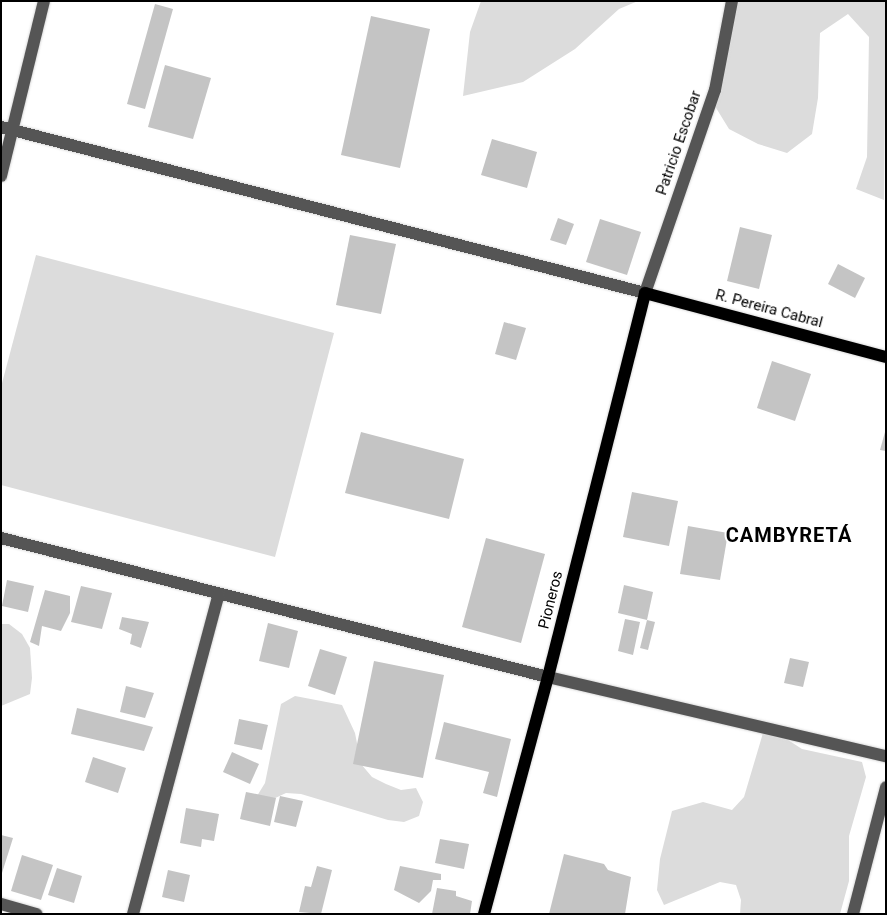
<!DOCTYPE html>
<meta charset="utf-8">
<style>
body{margin:0}
#map{position:relative;width:887px;height:915px;overflow:hidden;background:#fff;font-family:Roboto,sans-serif}
div>[style]{position:absolute}
.green>*{inset:0;background:#dcdcdc}
.building>*{inset:0;background:#c4c4c4}
.roads{filter:drop-shadow(0 0 1px #dbdbdb) drop-shadow(0 0 1px #dbdbdb)}
.minor>*{height:12px;margin:-6px;padding:0 6px;transform-origin:6px;border-radius:6px;background:#555}
.major>*{height:12px;margin:-6px;padding:0 6px;transform-origin:6px;border-radius:6px;background:#000}
span{translate:-50% -50%;white-space:nowrap;text-align:center;line-height:1.15;-webkit-text-stroke:4px #fff;paint-order:stroke}
.street-label{font-size:15px;color:#000}
.district-label{font-size:20px;color:#000;font-weight:700;letter-spacing:1px}
.frame{position:absolute;inset:0;border:2px solid #000;pointer-events:none}
</style>
<div id="map">
<div class="green">
<i style="clip-path:polygon(481px 1px,638px 1px,619px 9px,575px 49px,523px 82px,463px 96px,470px 32px)"></i>
<i style="clip-path:polygon(738px 1px,886px 1px,884px 200px,856px 189px,867px 157px,869px 37px,848px 14px,820px 33px,818px 98px,812px 134px,787px 153px,758px 144px,729px 129px,713px 103px)"></i>
<i style="clip-path:polygon(36px 255px,334px 333px,275px 557px,1px 485px,1px 387px)"></i>
<i style="clip-path:polygon(1px 624px,9px 624px,22px 634px,30px 648px,32px 678px,30px 694px,1px 706px)"></i>
<i style="clip-path:polygon(295px 696px,342px 705px,355px 733px,361px 764px,372px 777px,386px 784px,401px 790px,416px 788px,423px 802px,419px 816px,404px 822px,388px 820px,301px 794px,286px 793px,271px 800px,257px 796px,265px 783px,281px 704px)"></i>
<i style="clip-path:polygon(779px 728px,788px 740px,802px 749px,862px 762px,866px 777px,849px 836px,849px 881px,840px 914px,740px 914px,741px 900px,736px 885px,720px 882px,664px 905px,657px 890px,660px 859px,672px 811px,703px 802px,732px 810px,744px 797px,763px 733px)"></i>
</div>
<div class="building">
<i style="clip-path:polygon(155px 4px,173px 9px,145px 109px,127px 104px)"></i>
<i style="clip-path:polygon(371px 16px,430px 29px,400px 168px,341px 155px)"></i>
<i style="clip-path:polygon(165px 65px,211px 78px,193px 139px,148px 127px)"></i>
<i style="clip-path:polygon(492px 139px,537px 152px,527px 188px,481px 175px)"></i>
<i style="clip-path:polygon(558px 218px,574px 224px,566px 245px,550px 240px)"></i>
<i style="clip-path:polygon(600px 219px,641px 232px,627px 275px,586px 262px)"></i>
<i style="clip-path:polygon(740px 227px,772px 235px,759px 289px,727px 281px)"></i>
<i style="clip-path:polygon(350px 235px,396px 244px,381px 314px,336px 305px)"></i>
<i style="clip-path:polygon(838px 264px,865px 278px,855px 298px,828px 284px)"></i>
<i style="clip-path:polygon(504px 322px,526px 328px,516px 360px,495px 354px)"></i>
<i style="clip-path:polygon(772px 361px,811px 374px,795px 421px,757px 408px)"></i>
<i style="clip-path:polygon(361px 432px,464px 459px,449px 519px,345px 493px)"></i>
<i style="clip-path:polygon(885px 432px,886px 432px,886px 451px,880px 450px)"></i>
<i style="clip-path:polygon(632px 492px,678px 501px,669px 546px,623px 537px)"></i>
<i style="clip-path:polygon(688px 526px,728px 533px,720px 580px,680px 574px)"></i>
<i style="clip-path:polygon(486px 538px,545px 554px,521px 643px,462px 627px)"></i>
<i style="clip-path:polygon(7px 580px,34px 586px,28px 612px,2px 606px)"></i>
<i style="clip-path:polygon(624px 585px,653px 592px,647px 620px,618px 613px)"></i>
<i style="clip-path:polygon(81px 586px,112px 593px,102px 629px,71px 622px)"></i>
<i style="clip-path:polygon(45px 590px,70px 596px,70px 613px,61px 631px,42px 626px,39px 646px,30px 642px)"></i>
<i style="clip-path:polygon(122px 617px,149px 622px,141px 648px,130px 644px,132px 634px,119px 629px)"></i>
<i style="clip-path:polygon(625px 619px,640px 622px,633px 655px,618px 651px)"></i>
<i style="clip-path:polygon(647px 620px,655px 622px,648px 650px,640px 648px)"></i>
<i style="clip-path:polygon(268px 623px,298px 631px,289px 668px,259px 661px)"></i>
<i style="clip-path:polygon(320px 649px,347px 657px,335px 695px,308px 686px)"></i>
<i style="clip-path:polygon(790px 658px,809px 662px,803px 687px,784px 683px)"></i>
<i style="clip-path:polygon(374px 661px,444px 675px,423px 778px,353px 764px)"></i>
<i style="clip-path:polygon(126px 686px,154px 693px,145px 718px,120px 712px)"></i>
<i style="clip-path:polygon(77px 708px,153px 727px,144px 751px,71px 734px)"></i>
<i style="clip-path:polygon(239px 719px,268px 725px,262px 750px,234px 744px)"></i>
<i style="clip-path:polygon(444px 722px,511px 739px,497px 797px,483px 793px,489px 772px,435px 759px)"></i>
<i style="clip-path:polygon(232px 752px,259px 764px,250px 784px,223px 772px)"></i>
<i style="clip-path:polygon(93px 757px,126px 768px,118px 793px,85px 782px)"></i>
<i style="clip-path:polygon(246px 792px,276px 798px,270px 826px,240px 819px)"></i>
<i style="clip-path:polygon(280px 796px,303px 801px,296px 827px,274px 822px)"></i>
<i style="clip-path:polygon(186px 808px,219px 814px,214px 841px,202px 839px,201px 847px,180px 843px)"></i>
<i style="clip-path:polygon(1px 835px,13px 838px,2px 873px,1px 873px)"></i>
<i style="clip-path:polygon(440px 839px,469px 844px,464px 869px,435px 863px)"></i>
<i style="clip-path:polygon(564px 854px,604px 864px,608px 870px,631px 877px,625px 914px,549px 914px)"></i>
<i style="clip-path:polygon(22px 855px,53px 865px,41px 900px,11px 891px)"></i>
<i style="clip-path:polygon(317px 866px,332px 870px,321px 914px,299px 912px,305px 886px,311px 887px)"></i>
<i style="clip-path:polygon(400px 866px,441px 874px,441px 880px,433px 880px,431px 891px,419px 903px,394px 890px)"></i>
<i style="clip-path:polygon(57px 868px,82px 876px,74px 903px,48px 895px)"></i>
<i style="clip-path:polygon(168px 870px,190px 875px,184px 902px,162px 897px)"></i>
<i style="clip-path:polygon(437px 888px,456px 891px,456px 896px,472px 901px,470px 914px,432px 914px)"></i>
</div>
<div class="roads">
<div class="minor">
<i style="left:1px;top:127px;width:665px;rotate:14.45deg"></i>
<i style="left:645px;top:293px;width:215px;rotate:-71deg"></i>
<i style="left:715px;top:90px;width:91px;rotate:-79.2deg"></i>
<i style="left:1px;top:176px;width:180px;rotate:-76.2deg"></i>
<i style="left:1px;top:538px;width:564px;rotate:14.26deg"></i>
<i style="left:548px;top:677px;width:347px;rotate:13.2deg"></i>
<i style="left:1px;top:904px;width:37px;rotate:16deg"></i>
<i style="left:133px;top:914px;width:331px;rotate:-75deg"></i>
<i style="left:853px;top:914px;width:131px;rotate:-75.4deg"></i>
</div>
<div class="major">
<i style="left:484px;top:914px;width:245px;rotate:-74.9deg"></i>
<i style="left:548px;top:677px;width:396px;rotate:-75.8deg"></i>
<i style="left:645px;top:293px;width:249px;rotate:14.9deg"></i>
</div>
</div>
<div class="street-label">
<span style="left:679px;top:143px;rotate:-71deg">Patricio Escobar</span>
<span style="left:769px;top:309px;rotate:15deg">R. Pereira Cabral</span>
<span style="left:551px;top:600px;rotate:-76deg">Pioneros</span>
</div>
<div class="district-label">
<span style="left:789px;top:535px">CAMBYRETÁ</span>
</div>
<div class="frame"></div>
</div>
